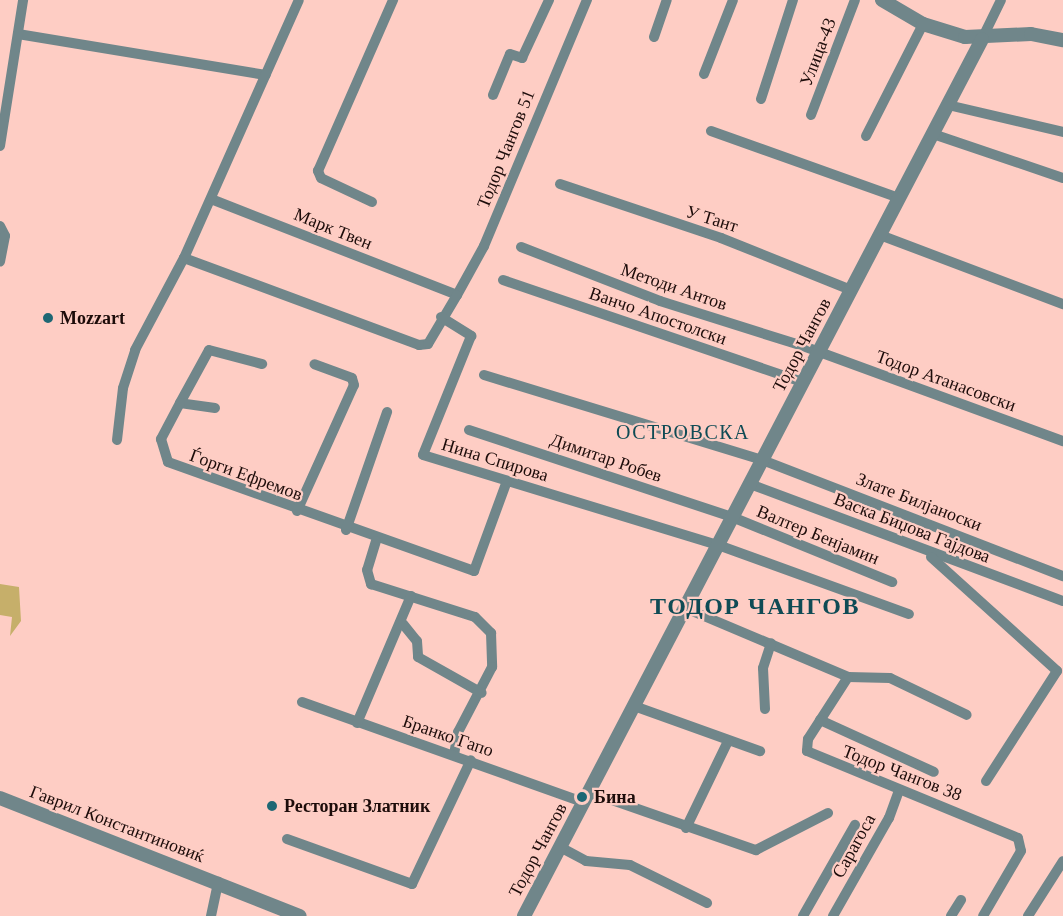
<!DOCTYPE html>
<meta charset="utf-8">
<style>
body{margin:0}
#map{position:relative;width:1063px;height:916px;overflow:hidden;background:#fecdc4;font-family:"Times New Roman",serif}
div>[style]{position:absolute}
.green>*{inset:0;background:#c6af6a}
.minor>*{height:10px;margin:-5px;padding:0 5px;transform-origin:5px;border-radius:5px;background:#70868a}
.tertiary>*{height:14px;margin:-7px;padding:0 7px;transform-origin:7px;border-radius:7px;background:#70868a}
.dots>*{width:16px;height:16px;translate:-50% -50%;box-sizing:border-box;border:3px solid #fecdc4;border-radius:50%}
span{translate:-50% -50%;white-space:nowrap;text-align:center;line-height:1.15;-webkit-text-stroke:4.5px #fecdc4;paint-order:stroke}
.street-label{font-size:18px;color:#1d0c0a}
.poi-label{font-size:18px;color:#1d0c0a;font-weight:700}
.left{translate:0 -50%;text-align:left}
.neighbourhood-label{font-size:20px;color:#0f4b55;letter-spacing:1.5px}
.district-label{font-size:24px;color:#0f4b55;font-weight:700;letter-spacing:1.5px}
</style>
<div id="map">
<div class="green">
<i style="clip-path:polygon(0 584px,19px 587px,21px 621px,10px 636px,12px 617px,0 615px)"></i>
</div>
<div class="minor">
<i style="left:18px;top:34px;width:251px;rotate:9.4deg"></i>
<i style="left:654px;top:37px;width:39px;rotate:-71deg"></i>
<i style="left:982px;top:39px;width:43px;rotate:-64deg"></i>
<i style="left:704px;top:74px;width:79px;rotate:-68.6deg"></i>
<i style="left:493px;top:95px;width:44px;rotate:-67.5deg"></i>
<i style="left:510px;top:54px;width:13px;rotate:18deg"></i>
<i style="left:522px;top:58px;width:64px;rotate:-65deg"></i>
<i style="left:761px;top:99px;width:104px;rotate:-72.1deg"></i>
<i style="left:948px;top:105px;width:118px;rotate:13.2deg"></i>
<i style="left:811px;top:115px;width:123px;rotate:-69.1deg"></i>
<i style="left:711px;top:131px;width:200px;rotate:19.6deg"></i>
<i style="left:933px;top:134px;width:137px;rotate:18.7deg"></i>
<i style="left:866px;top:136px;width:126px;rotate:-63deg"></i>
<i style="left:0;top:146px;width:148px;rotate:-81deg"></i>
<i style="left:560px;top:184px;width:170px;rotate:18.5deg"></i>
<i style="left:721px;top:238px;width:140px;rotate:21.8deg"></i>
<i style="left:211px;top:199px;width:264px;rotate:21.3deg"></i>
<i style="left:457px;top:295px;width:56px;rotate:-61.1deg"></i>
<i style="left:484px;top:246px;width:267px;rotate:-67.3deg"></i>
<i style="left:372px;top:202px;width:56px;rotate:-154.8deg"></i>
<i style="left:321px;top:178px;width:8px;rotate:-113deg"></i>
<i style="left:318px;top:171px;width:187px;rotate:-66.3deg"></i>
<i style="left:0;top:226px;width:11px;rotate:63deg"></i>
<i style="left:5px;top:236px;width:26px;rotate:101deg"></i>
<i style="left:880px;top:235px;width:196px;rotate:20.7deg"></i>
<i style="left:521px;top:247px;width:149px;rotate:21.2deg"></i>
<i style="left:660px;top:301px;width:150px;rotate:17.5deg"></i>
<i style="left:803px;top:346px;width:277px;rotate:20.1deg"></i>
<i style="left:184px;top:258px;width:251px;rotate:20.3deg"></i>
<i style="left:419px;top:345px;width:9px;rotate:-6deg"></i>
<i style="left:428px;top:344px;width:57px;rotate:-59.4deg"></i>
<i style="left:503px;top:280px;width:317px;rotate:18.8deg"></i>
<i style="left:441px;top:317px;width:36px;rotate:32deg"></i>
<i style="left:471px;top:336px;width:128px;rotate:112deg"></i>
<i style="left:423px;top:455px;width:308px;rotate:17deg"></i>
<i style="left:718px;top:545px;width:203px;rotate:19.9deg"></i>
<i style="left:484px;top:375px;width:291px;rotate:17deg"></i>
<i style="left:762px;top:460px;width:323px;rotate:21.1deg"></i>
<i style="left:180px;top:403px;width:60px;rotate:-61.3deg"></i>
<i style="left:209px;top:350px;width:55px;rotate:14.8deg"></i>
<i style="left:215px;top:408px;width:35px;rotate:-172deg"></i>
<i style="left:180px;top:403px;width:41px;rotate:117.8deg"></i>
<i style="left:161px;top:439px;width:24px;rotate:73deg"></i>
<i style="left:168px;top:462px;width:325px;rotate:19.6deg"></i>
<i style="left:474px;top:571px;width:96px;rotate:-69.9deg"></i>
<i style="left:469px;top:430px;width:277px;rotate:18.3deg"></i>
<i style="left:732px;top:517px;width:173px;rotate:22.1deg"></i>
<i style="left:117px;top:440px;width:52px;rotate:-83.4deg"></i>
<i style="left:123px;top:388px;width:40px;rotate:-72deg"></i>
<i style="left:135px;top:350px;width:104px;rotate:-62deg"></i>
<i style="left:184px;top:258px;width:282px;rotate:-66deg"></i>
<i style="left:750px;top:484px;width:334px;rotate:20.5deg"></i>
<i style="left:297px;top:511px;width:138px;rotate:-65.7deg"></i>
<i style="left:354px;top:385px;width:7px;rotate:-106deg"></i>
<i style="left:352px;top:378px;width:40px;rotate:-159.8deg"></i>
<i style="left:346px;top:530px;width:125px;rotate:-70.8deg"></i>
<i style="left:376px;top:541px;width:30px;rotate:107deg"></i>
<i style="left:367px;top:570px;width:15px;rotate:74deg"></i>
<i style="left:371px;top:584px;width:109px;rotate:17.6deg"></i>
<i style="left:475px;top:617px;width:23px;rotate:45deg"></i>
<i style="left:491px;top:633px;width:34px;rotate:88deg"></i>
<i style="left:492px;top:667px;width:73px;rotate:117.6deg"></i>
<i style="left:458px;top:732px;width:22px;rotate:100deg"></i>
<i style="left:931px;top:557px;width:170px;rotate:42.1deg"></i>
<i style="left:1057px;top:671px;width:131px;rotate:122.8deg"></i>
<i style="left:685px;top:608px;width:177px;rotate:22.9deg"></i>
<i style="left:848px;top:677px;width:42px;rotate:1.4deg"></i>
<i style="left:890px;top:678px;width:85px;rotate:25.7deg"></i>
<i style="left:403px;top:624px;width:22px;rotate:51deg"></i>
<i style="left:417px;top:641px;width:16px;rotate:86deg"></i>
<i style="left:418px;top:657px;width:73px;rotate:29.4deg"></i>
<i style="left:848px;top:677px;width:74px;rotate:122.8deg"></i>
<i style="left:808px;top:739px;width:12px;rotate:95deg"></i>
<i style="left:807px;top:751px;width:228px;rotate:22.4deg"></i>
<i style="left:1018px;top:838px;width:13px;rotate:77deg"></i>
<i style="left:1021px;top:851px;width:75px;rotate:120.3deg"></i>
<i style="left:302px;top:702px;width:298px;rotate:19.6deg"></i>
<i style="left:634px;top:706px;width:134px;rotate:19.7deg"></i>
<i style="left:765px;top:709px;width:41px;rotate:-92.8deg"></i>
<i style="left:763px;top:668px;width:26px;rotate:-72deg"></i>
<i style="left:820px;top:720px;width:125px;rotate:24.5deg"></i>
<i style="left:357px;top:723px;width:138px;rotate:-67deg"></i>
<i style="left:589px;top:792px;width:177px;rotate:19.2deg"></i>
<i style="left:756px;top:850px;width:81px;rotate:-27.2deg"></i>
<i style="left:686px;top:828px;width:97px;rotate:-64.2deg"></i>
<i style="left:287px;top:839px;width:133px;rotate:19.8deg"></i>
<i style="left:412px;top:884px;width:137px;rotate:-64.6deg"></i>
<i style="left:560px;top:847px;width:30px;rotate:28deg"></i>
<i style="left:586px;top:861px;width:44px;rotate:5.2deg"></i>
<i style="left:630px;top:865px;width:86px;rotate:26.3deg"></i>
<i style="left:211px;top:916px;width:35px;rotate:-78deg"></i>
<i style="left:803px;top:916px;width:105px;rotate:-60.3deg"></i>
<i style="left:833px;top:916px;width:113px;rotate:-60.3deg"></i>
<i style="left:889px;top:818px;width:30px;rotate:-70deg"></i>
<i style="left:951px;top:916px;width:19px;rotate:-58deg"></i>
<i style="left:1028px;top:916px;width:65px;rotate:-57.5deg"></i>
</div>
<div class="tertiary">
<i style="left:882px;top:0;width:48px;rotate:30.3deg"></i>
<i style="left:923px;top:24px;width:44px;rotate:17.2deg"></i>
<i style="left:965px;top:37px;width:66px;rotate:-2.6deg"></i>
<i style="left:1031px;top:34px;width:33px;rotate:11deg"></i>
<i style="left:0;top:798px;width:322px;rotate:21.5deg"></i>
<i style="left:524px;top:916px;width:989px;rotate:-62.42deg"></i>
</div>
<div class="dots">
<i style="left:48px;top:318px;background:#1e6774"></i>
<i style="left:582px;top:797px;background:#1e6774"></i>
<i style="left:272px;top:806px;background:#1e6774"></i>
</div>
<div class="street-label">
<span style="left:818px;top:52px;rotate:-69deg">Улица-43</span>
<span style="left:506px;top:149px;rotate:-68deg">Тодор Чангов 51</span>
<span style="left:712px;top:219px;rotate:17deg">У Тант</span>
<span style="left:333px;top:229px;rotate:22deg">Марк Твен</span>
<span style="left:674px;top:287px;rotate:19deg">Методи Антов</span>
<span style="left:658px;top:316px;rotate:19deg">Ванчо Апостолски</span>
<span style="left:802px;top:345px;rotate:-62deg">Тодор Чангов</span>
<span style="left:946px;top:381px;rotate:20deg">Тодор Атанасовски</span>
<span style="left:606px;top:458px;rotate:19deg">Димитар Робев</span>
<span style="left:495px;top:460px;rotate:17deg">Нина Спирова</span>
<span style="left:246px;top:475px;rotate:20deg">Ѓорги Ефремов</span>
<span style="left:919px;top:502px;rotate:21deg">Злате Билјаноски</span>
<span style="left:912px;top:528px;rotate:21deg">Васка Биџова Гајдова</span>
<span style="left:818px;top:535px;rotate:22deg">Валтер Бенјамин</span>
<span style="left:448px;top:736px;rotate:19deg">Бранко Гапо</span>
<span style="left:902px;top:773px;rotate:21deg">Тодор Чангов 38</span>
<span style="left:117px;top:824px;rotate:21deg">Гаврил Константиновиќ</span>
<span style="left:854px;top:846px;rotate:-61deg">Сарагоса</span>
<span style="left:538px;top:850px;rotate:-62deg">Тодор Чангов</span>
</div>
<div class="poi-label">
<span class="left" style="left:60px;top:318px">Mozzart</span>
<span class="left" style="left:594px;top:797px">Бина</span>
<span class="left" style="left:284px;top:806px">Ресторан Златник</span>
</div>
<div class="neighbourhood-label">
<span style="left:683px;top:432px">ОСТРОВСКА</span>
</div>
<div class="district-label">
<span style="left:755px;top:607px">ТОДОР ЧАНГОВ</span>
</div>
</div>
